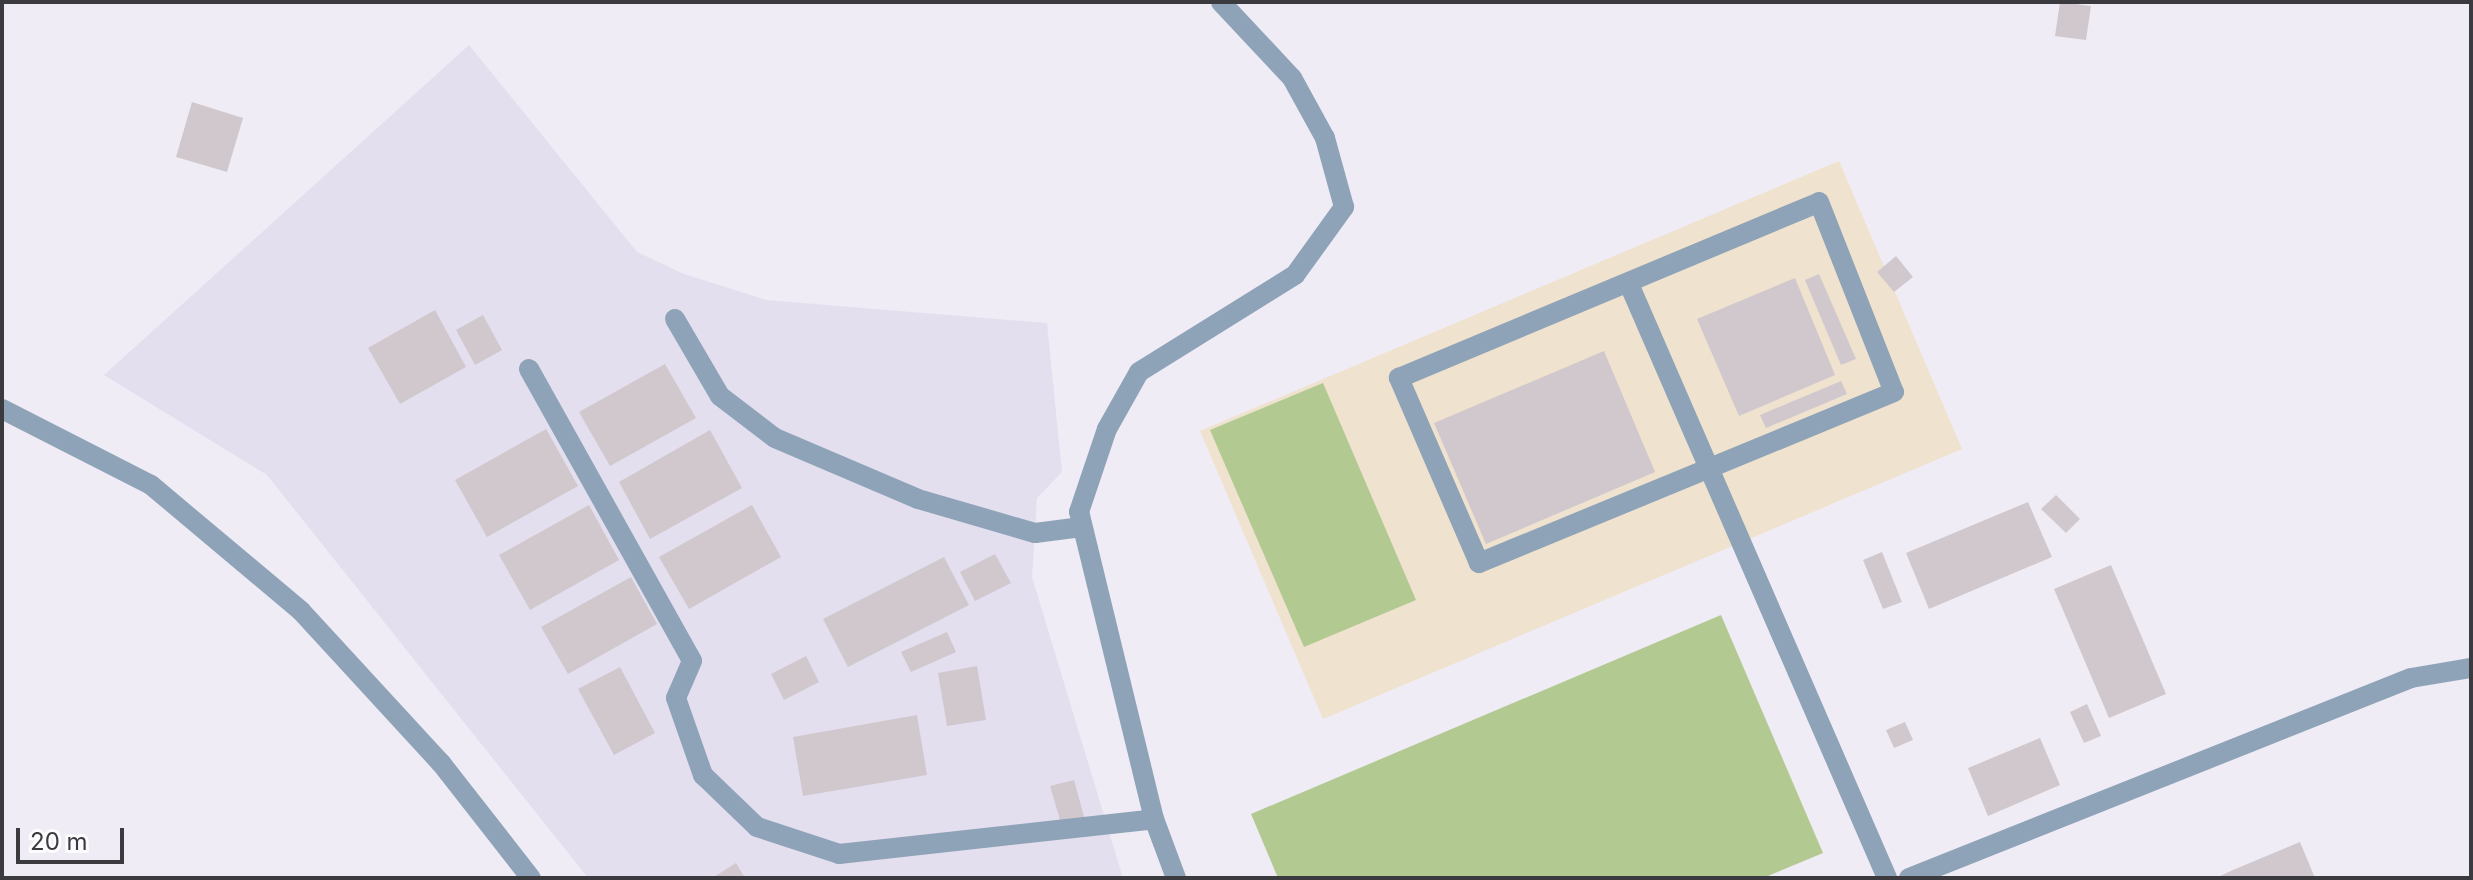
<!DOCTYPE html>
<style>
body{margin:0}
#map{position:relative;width:2473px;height:880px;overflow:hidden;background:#efecf5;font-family:Inter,sans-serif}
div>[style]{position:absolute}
.built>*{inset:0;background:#e3dfef}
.education>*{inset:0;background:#efe2ce}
.green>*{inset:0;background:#b3c992}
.building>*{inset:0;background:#d1c8cd}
.street>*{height:20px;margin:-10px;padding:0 10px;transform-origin:10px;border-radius:10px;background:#8fa3b8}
span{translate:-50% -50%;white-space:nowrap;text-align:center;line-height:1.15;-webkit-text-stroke:6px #fcfbfe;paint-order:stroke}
.frame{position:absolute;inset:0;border:4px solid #3b3a3e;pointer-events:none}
.scale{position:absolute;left:16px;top:828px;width:108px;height:36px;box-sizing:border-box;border:4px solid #3b3a3e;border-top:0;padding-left:10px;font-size:24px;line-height:28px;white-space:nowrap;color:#3b3a3e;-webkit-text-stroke:6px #fcfbfe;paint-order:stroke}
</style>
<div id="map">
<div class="built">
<i style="clip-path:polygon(469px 45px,637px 252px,684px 274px,766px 300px,1047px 323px,1062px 472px,1037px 498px,1032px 577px,1123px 878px,588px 878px,267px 475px,104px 375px)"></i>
</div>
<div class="education">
<i style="clip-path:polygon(1839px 161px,1962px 449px,1323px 719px,1200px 431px)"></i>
</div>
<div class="green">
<i style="clip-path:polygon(1323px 383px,1416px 600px,1304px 647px,1210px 430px)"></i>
<i style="clip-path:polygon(1721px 615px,1823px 853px,1763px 878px,1278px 878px,1251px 814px)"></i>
</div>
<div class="building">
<i style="clip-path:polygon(2060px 2px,2091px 6px,2086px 40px,2055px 36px)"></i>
<i style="clip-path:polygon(192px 102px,243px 118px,227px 172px,176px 157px)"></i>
<i style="clip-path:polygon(1896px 256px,1913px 277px,1894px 292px,1877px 272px)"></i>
<i style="clip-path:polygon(1819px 274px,1856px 359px,1841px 365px,1805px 280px)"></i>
<i style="clip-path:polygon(1795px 278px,1835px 375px,1739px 416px,1697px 319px)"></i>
<i style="clip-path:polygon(435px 310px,466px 367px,400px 404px,368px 348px)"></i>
<i style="clip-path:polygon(483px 315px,502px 350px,475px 365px,456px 330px)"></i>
<i style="clip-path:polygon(1604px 351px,1655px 472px,1486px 544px,1434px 423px)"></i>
<i style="clip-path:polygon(665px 364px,696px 418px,610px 466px,579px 412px)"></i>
<i style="clip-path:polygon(1841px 381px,1847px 394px,1766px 428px,1760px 415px)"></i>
<i style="clip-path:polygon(546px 429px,578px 486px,487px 537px,455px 480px)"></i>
<i style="clip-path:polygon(710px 430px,742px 488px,650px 539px,619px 482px)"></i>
<i style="clip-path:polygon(2056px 495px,2080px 519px,2066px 533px,2041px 509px)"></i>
<i style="clip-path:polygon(2028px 502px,2052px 557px,1929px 609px,1906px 553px)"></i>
<i style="clip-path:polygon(589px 505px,619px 560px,530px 610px,499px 555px)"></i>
<i style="clip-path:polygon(752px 505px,781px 557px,689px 609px,659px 557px)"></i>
<i style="clip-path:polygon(1882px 552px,1902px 602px,1883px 609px,1863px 560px)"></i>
<i style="clip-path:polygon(995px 554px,1011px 583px,975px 601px,960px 572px)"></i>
<i style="clip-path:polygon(944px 557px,969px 605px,848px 667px,823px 619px)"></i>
<i style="clip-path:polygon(2111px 565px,2166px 694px,2109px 718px,2054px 589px)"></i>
<i style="clip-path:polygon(631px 577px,657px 624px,568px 674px,541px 627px)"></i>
<i style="clip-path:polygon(947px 632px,956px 652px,911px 672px,901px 652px)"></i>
<i style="clip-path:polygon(806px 656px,819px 682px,784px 700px,771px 674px)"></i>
<i style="clip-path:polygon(977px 666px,986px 720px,947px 726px,938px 673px)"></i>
<i style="clip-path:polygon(620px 667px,655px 733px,614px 755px,578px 689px)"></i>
<i style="clip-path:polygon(2087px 704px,2101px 736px,2084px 743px,2070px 712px)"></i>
<i style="clip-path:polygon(917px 715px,927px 775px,803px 796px,793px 737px)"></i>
<i style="clip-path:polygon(1905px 722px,1913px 740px,1894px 748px,1886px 730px)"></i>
<i style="clip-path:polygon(2040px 738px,2060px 785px,1988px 816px,1968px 768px)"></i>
<i style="clip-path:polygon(1074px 780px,1086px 824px,1063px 830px,1050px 786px)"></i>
<i style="clip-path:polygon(2300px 842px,2315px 878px,2216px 878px,2233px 870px)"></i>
<i style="clip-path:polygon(736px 863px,745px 878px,712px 878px)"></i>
</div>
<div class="street">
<i style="left:1819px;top:202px;width:204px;rotate:68.5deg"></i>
<i style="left:1894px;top:392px;width:449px;rotate:157.6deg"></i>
<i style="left:1479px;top:563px;width:202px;rotate:-113.4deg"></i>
<i style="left:1399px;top:378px;width:455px;rotate:-22.7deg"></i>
<i style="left:1629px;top:284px;width:648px;rotate:66.52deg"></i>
<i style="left:675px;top:319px;width:89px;rotate:59.7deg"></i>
<i style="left:720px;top:396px;width:69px;rotate:37.4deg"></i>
<i style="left:775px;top:438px;width:155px;rotate:23.1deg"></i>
<i style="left:918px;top:499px;width:122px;rotate:16.2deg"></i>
<i style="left:1035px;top:533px;width:47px;rotate:-7.3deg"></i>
<i style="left:529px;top:369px;width:334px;rotate:60.8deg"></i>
<i style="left:692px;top:661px;width:40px;rotate:113.4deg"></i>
<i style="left:676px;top:698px;width:82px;rotate:70.7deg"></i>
<i style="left:703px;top:775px;width:75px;rotate:43.9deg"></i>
<i style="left:757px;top:827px;width:86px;rotate:18.2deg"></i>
<i style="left:839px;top:854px;width:317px;rotate:-6.3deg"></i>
<i style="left:2px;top:409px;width:167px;rotate:27deg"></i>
<i style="left:151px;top:485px;width:196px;rotate:40deg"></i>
<i style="left:301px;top:611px;width:207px;rotate:47.4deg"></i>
<i style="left:441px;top:763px;width:146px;rotate:52deg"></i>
<i style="left:1176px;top:878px;width:63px;rotate:-110.4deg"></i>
<i style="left:1154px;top:819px;width:316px;rotate:-103.7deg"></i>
<i style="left:1079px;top:512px;width:88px;rotate:-71.4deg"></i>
<i style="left:1107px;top:429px;width:65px;rotate:-60.7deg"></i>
<i style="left:1139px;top:372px;width:184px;rotate:-31.9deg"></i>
<i style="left:1295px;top:275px;width:84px;rotate:-54.2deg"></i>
<i style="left:1344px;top:207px;width:72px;rotate:-105.4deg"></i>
<i style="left:1325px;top:138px;width:68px;rotate:-118.8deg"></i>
<i style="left:1292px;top:78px;width:104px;rotate:-133.1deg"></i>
<i style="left:1909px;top:878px;width:540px;rotate:-21.72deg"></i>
<i style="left:2411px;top:678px;width:61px;rotate:-9.5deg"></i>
</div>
<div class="frame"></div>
<div class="scale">20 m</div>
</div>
